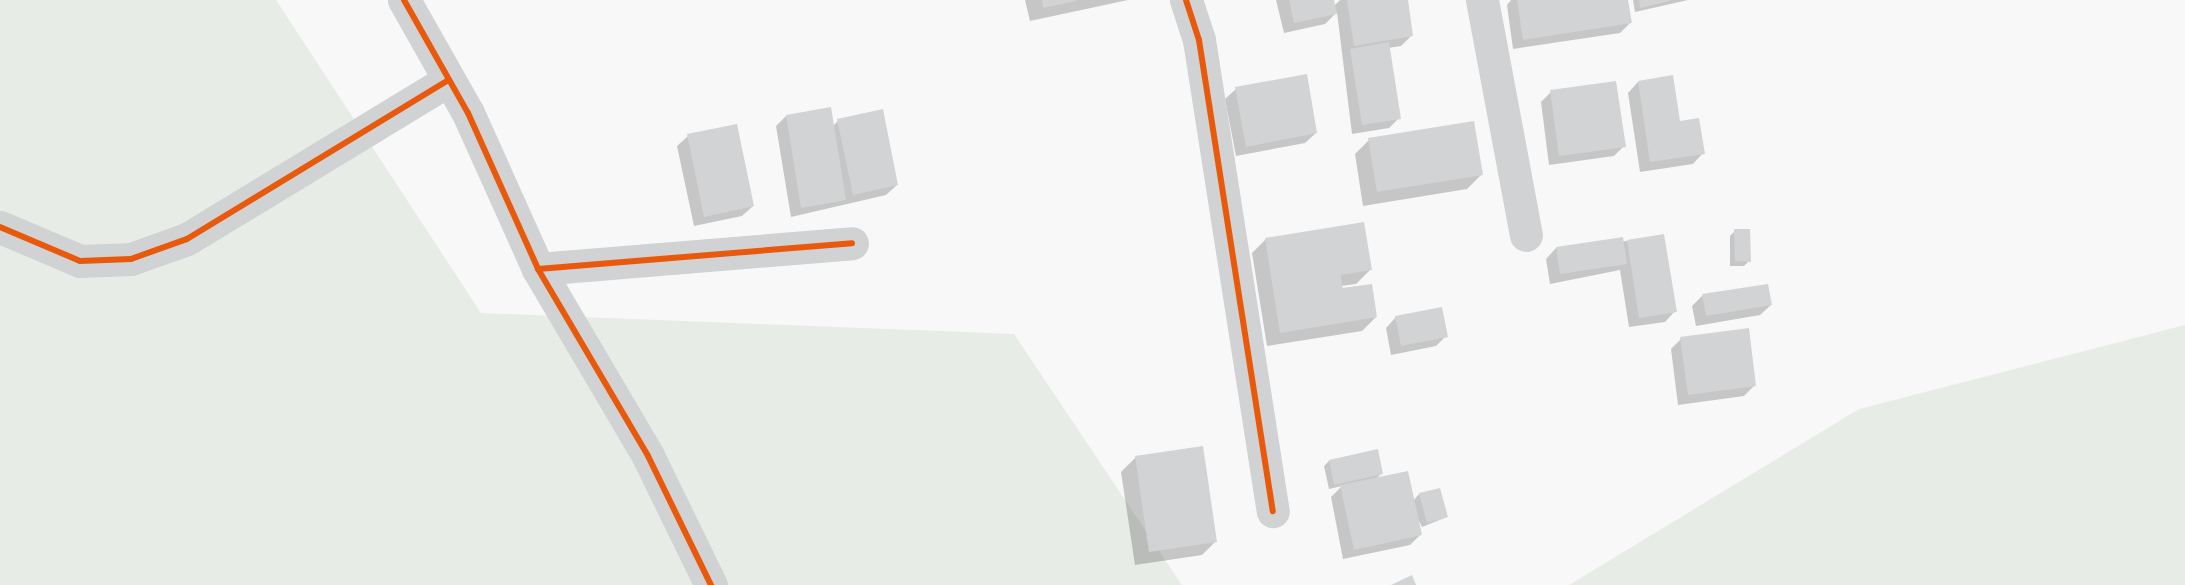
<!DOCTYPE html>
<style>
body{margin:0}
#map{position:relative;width:2185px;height:585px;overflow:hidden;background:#f8f8f8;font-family:"Varela Round",sans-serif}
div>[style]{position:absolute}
.green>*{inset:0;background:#e8ece6}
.shadow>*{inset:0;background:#0003}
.building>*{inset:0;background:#d2d3d4}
.minor>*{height:33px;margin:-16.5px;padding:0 16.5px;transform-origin:16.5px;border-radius:16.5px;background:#d0d2d3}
.cycleway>*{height:6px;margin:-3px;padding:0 3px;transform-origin:3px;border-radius:3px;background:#e8590c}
span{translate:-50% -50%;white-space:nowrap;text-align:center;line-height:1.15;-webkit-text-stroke:6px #fff;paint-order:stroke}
</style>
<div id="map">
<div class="green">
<i style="clip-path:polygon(0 0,276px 0,481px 313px,1014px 334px,1182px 585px,0 585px)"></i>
<i style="clip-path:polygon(2185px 325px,2185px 585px,1569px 585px,1859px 409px)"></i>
</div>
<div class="shadow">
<i style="clip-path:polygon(1025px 0,1128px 0,1030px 21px)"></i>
<i style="clip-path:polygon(1276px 0,1333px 0,1334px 6px,1340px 0,1406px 0,1411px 36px,1401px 46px,1388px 48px,1399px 118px,1389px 128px,1352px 134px,1337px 12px,1325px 24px,1284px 33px)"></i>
<i style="clip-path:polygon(1511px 0,1627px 0,1630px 23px,1620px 33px,1513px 49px,1507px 5px)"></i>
<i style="clip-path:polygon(1633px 0,1688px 0,1635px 12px)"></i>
<i style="clip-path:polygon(1638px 82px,1703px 153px,1693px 164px,1640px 172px,1628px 93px)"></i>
<i style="clip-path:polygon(1236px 89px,1316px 133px,1305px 143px,1236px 156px,1225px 99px)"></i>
<i style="clip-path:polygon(1551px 92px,1624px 146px,1614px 156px,1549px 165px,1541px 102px)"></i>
<i style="clip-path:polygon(786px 116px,833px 126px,838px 121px,897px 185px,886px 195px,791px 217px,776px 126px)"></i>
<i style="clip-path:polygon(688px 136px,753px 206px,742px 216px,694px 226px,677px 146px)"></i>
<i style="clip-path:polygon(1369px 140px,1481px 175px,1467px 189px,1363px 206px,1355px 154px)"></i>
<i style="clip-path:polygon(1735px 231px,1749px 261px,1744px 266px,1730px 266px,1730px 236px)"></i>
<i style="clip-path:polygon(1266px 239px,1370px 270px,1356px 284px,1341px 286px,1376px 317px,1362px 331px,1267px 346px,1252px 253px)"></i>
<i style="clip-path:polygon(1627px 241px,1675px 311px,1665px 322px,1629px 327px,1620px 270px,1550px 284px,1546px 259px,1556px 248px)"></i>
<i style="clip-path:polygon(1702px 296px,1771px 305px,1760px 315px,1696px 326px,1692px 306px)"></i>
<i style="clip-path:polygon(1396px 317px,1446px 336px,1436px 346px,1391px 355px,1386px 328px)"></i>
<i style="clip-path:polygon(1681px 339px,1754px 386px,1744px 396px,1678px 405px,1671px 349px)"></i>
<i style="clip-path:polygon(1202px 448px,1216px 541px,1202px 555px,1135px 565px,1121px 472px,1135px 458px)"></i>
<i style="clip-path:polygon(1329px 461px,1382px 473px,1375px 480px,1413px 501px,1419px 494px,1447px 517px,1422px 527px,1417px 517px,1420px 535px,1410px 545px,1343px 559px,1331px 497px,1342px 486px,1329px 489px,1324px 466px)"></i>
</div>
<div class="building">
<i style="clip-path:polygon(1042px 0,1076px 0,1076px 1px,1043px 8px)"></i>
<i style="clip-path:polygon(1289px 0,1334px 0,1337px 14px,1294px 23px)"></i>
<i style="clip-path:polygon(1347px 0,1408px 0,1413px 36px,1354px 46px)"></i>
<i style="clip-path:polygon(1517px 0,1628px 0,1632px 23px,1523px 40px)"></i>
<i style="clip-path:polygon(1639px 0,1670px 0,1670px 1px,1640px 8px)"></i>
<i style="clip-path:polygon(1389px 42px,1401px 119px,1362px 125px,1350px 49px)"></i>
<i style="clip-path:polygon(1307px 74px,1317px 133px,1246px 147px,1235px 87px)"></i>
<i style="clip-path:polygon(1673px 75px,1680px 121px,1699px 118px,1705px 154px,1650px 162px,1638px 81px)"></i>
<i style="clip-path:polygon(1616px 81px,1626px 147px,1559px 156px,1550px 90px)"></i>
<i style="clip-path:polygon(831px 107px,846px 200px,801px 208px,786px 115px)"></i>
<i style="clip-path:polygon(883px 109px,898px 185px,853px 195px,837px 119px)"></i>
<i style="clip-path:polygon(1474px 121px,1483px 175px,1377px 192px,1368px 138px)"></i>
<i style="clip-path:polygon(737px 124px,754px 206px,704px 217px,687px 134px)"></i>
<i style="clip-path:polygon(1364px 222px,1372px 270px,1341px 275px,1342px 288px,1372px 284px,1377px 317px,1280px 333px,1265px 238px)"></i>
<i style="clip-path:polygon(1734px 229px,1750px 229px,1751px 262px,1735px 261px)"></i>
<i style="clip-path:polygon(1664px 234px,1677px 312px,1639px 318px,1627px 240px)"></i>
<i style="clip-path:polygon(1623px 237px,1627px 264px,1560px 274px,1556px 247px)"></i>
<i style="clip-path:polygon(1768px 284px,1772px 305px,1706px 316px,1702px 294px)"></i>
<i style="clip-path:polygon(1442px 307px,1448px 337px,1401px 346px,1395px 316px)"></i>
<i style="clip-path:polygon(1749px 328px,1756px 386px,1688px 395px,1680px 337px)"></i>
<i style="clip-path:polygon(1203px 446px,1217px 542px,1149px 552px,1135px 456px)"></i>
<i style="clip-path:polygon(1378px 449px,1383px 474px,1334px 485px,1329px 460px)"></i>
<i style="clip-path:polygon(1408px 471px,1422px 535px,1354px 550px,1340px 485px)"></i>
<i style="clip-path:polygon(1440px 488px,1448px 517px,1427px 523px,1419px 493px)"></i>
<i style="clip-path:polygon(1412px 575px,1416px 585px,1391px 585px)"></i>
</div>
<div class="minor">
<i style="left:404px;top:0;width:130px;rotate:60.5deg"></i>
<i style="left:468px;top:113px;width:171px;rotate:65.8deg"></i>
<i style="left:538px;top:269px;width:217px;rotate:59.5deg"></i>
<i style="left:648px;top:456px;width:144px;rotate:64deg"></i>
<i style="left:1186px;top:0;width:42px;rotate:72deg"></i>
<i style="left:1199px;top:40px;width:477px;rotate:81.1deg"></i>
<i style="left:1482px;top:0;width:239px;rotate:79.4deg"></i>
<i style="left:0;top:227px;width:87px;rotate:23deg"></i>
<i style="left:80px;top:261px;width:51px;rotate:-2.2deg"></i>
<i style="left:131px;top:259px;width:59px;rotate:-19.7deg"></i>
<i style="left:187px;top:239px;width:306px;rotate:-31.3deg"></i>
<i style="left:538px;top:269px;width:315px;rotate:-4.7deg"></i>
</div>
<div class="cycleway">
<i style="left:404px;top:0;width:130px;rotate:60.5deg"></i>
<i style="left:468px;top:113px;width:171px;rotate:65.8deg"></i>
<i style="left:538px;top:269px;width:217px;rotate:59.5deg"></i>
<i style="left:648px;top:456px;width:144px;rotate:64deg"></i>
<i style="left:1186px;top:0;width:42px;rotate:72deg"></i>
<i style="left:1199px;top:40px;width:477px;rotate:81.1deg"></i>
<i style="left:0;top:227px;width:87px;rotate:23deg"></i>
<i style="left:80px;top:261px;width:51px;rotate:-2.2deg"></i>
<i style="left:131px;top:259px;width:59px;rotate:-19.7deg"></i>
<i style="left:187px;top:239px;width:306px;rotate:-31.3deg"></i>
<i style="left:538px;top:269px;width:315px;rotate:-4.7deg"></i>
</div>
</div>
